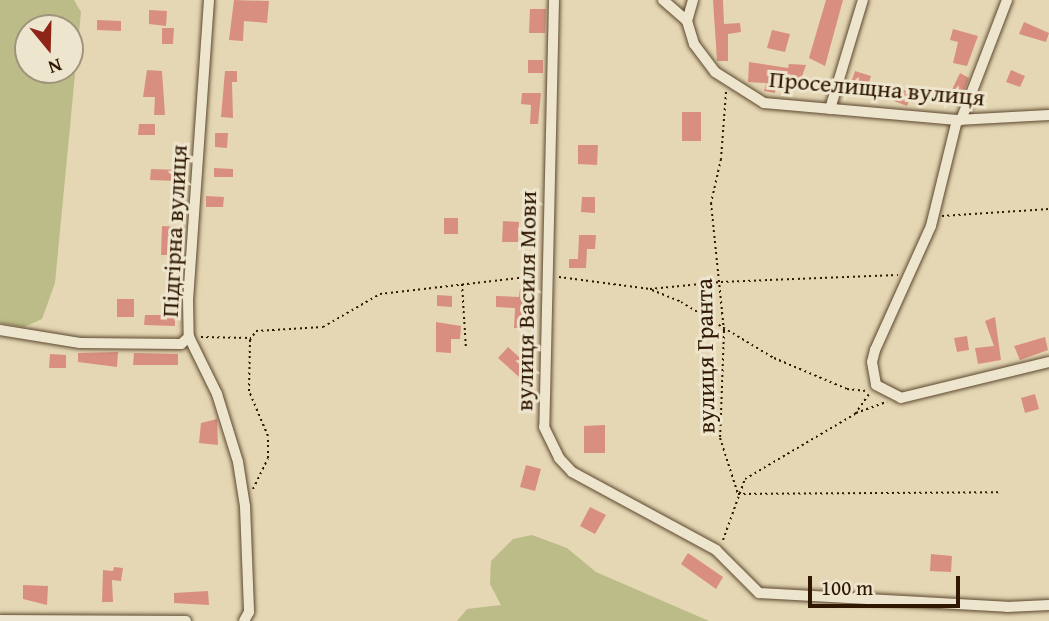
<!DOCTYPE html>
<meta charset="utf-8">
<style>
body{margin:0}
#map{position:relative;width:1049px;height:621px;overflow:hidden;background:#e5d7b4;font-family:"Gentium Book Plus",serif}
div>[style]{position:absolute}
.green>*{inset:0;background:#bcbc88}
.building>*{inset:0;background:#d98f7f}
.path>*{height:2px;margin-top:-1px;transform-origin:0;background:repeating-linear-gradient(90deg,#2f1701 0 2px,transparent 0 5.5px)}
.roads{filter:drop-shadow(0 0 2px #5c472e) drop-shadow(0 0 2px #5c472e)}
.minor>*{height:10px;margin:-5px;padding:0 5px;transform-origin:5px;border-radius:5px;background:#eee5ce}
span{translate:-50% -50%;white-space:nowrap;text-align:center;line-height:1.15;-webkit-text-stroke:6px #eee5ce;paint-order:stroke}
.street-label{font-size:24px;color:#2f1701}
.north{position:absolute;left:14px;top:14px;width:70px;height:70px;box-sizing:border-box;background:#eee5ce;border:2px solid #a2937c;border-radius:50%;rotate:161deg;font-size:19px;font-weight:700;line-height:28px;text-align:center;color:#2f1701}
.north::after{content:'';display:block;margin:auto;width:24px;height:32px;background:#8f2418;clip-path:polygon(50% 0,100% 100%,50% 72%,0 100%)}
.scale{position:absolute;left:808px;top:576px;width:152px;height:32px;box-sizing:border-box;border:4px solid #2f1701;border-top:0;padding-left:9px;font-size:21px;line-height:24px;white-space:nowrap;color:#2f1701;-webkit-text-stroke:5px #eee5ce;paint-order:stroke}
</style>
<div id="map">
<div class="green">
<i style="clip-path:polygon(evenodd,0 0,74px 0,81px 12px,55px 283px,42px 319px,24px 327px,0 323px,0 0,70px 28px,70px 70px,28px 70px,28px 28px,70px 28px)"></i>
<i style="clip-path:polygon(532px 535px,567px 548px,596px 572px,709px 621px,457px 621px,467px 609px,501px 605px,490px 584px,491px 561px,513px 539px)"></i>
</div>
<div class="building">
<i style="clip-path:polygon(234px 0,269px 1px,267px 23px,244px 21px,243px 41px,229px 40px)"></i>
<i style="clip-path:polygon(713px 0,723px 0,724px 24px,740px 23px,741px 32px,728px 34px,728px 61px,717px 61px)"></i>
<i style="clip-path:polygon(826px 0,843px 0,825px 66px,809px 58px)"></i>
<i style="clip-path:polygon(530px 9px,546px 9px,545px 33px,529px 33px)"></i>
<i style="clip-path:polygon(149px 10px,167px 11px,166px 26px,149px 24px)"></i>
<i style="clip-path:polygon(97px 20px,121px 21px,121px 31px,97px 30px)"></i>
<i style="clip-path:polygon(1024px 22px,1049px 33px,1046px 42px,1019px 34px)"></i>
<i style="clip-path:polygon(162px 28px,174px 28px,173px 44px,162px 44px)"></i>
<i style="clip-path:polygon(953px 29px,978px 36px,967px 66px,953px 63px,958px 42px,950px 40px)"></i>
<i style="clip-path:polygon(772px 30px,790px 34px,785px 52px,767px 48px)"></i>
<i style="clip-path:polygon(528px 60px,543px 60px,543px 73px,528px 73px)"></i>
<i style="clip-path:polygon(749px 62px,788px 68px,789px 64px,806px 65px,799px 85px,777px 78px,775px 93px,764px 91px,766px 83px,748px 82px)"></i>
<i style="clip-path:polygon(147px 70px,162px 71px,165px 115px,154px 115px,155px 97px,143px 97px)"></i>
<i style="clip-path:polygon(1011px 70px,1025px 76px,1020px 87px,1006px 82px)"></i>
<i style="clip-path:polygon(225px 71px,237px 71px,237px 82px,232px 82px,233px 118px,221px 117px)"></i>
<i style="clip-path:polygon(855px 71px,871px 76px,864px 97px,848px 92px)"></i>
<i style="clip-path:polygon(960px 73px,969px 78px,964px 91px,959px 89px,956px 106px,942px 103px,944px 93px,950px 94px)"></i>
<i style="clip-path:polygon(898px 88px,912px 93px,907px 106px,894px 101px)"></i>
<i style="clip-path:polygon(522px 93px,541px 93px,538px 124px,530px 124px,531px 105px,521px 104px)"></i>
<i style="clip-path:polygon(682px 112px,701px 112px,701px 141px,682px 141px)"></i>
<i style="clip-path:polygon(139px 124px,155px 124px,155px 135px,138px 135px)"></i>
<i style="clip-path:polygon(215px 133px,228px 133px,227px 148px,215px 147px)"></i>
<i style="clip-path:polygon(578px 145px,598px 145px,597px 165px,578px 164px)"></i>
<i style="clip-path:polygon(214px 168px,233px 169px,233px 177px,214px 177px)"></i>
<i style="clip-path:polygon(151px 169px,180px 170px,179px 181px,150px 180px)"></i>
<i style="clip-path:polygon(206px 196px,224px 197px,223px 207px,206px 207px)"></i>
<i style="clip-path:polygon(582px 197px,595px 197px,595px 213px,581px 212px)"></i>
<i style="clip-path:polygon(444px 218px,458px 218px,458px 234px,444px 234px)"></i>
<i style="clip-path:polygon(503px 221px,519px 222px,518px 242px,502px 242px)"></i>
<i style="clip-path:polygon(162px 226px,180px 227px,184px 255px,161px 255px)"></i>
<i style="clip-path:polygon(579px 235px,596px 235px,595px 249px,587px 249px,586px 268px,569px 268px,569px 259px,578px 259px)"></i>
<i style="clip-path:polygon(520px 289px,530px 290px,526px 328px,514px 328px,515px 308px,496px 307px,496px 296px,519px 297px)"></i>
<i style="clip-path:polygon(437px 295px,452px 296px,452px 307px,437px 306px)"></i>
<i style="clip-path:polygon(117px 299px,134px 299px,134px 317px,117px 317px)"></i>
<i style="clip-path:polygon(164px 309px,175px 309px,175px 326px,144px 325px,145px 315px,164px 315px)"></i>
<i style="clip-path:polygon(995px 317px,1001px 360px,978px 364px,975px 348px,994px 346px,985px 321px)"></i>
<i style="clip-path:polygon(436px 322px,461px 326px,460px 339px,451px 339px,451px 353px,436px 352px)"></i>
<i style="clip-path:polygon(967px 336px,969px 350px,957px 352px,954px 338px)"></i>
<i style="clip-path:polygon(1045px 337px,1048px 350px,1020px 360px,1014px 346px)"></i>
<i style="clip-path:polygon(508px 347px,529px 366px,519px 377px,498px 358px)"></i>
<i style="clip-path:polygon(118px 352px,117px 367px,78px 362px,78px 353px)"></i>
<i style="clip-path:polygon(134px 353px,178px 354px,178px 365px,133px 365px)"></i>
<i style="clip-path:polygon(50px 354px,66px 355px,66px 368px,49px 368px)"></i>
<i style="clip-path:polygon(522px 385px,533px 385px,533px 398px,521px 398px)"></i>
<i style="clip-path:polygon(1035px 394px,1039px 409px,1025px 413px,1021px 398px)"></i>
<i style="clip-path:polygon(217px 419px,218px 445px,199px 443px,201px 423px)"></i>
<i style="clip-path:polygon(605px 425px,605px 453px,584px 453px,584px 426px)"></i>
<i style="clip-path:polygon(526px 465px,541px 469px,535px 491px,520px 487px)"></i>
<i style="clip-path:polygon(590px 507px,606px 515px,595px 534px,580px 526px)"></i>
<i style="clip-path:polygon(688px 553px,723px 577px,716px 589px,681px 564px)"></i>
<i style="clip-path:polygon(931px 554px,952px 556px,951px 572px,930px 571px)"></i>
<i style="clip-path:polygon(114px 567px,123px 568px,121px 581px,112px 580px,113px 602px,102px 602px,103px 570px,113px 571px)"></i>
<i style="clip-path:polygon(23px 585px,48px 586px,47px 605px,23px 599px)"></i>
<i style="clip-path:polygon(208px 591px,209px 605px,174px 603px,174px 593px)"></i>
</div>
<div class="path">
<i style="left:726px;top:92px;width:67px;rotate:94.3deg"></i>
<i style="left:721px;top:159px;width:45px;rotate:102.8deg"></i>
<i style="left:711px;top:203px;width:129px;rotate:84.2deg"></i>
<i style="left:724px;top:331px;width:107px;rotate:92.1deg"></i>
<i style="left:720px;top:438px;width:59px;rotate:72.2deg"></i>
<i style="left:738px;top:494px;width:264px;rotate:-0.4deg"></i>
<i style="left:942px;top:216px;width:107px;rotate:-3.7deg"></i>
<i style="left:559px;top:277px;width:92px;rotate:7.5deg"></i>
<i style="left:650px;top:289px;width:71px;rotate:-5.6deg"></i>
<i style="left:721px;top:282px;width:177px;rotate:-2.3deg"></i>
<i style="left:462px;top:284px;width:66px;rotate:86.5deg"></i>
<i style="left:652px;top:290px;width:31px;rotate:22deg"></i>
<i style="left:681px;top:302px;width:109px;rotate:31.1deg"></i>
<i style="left:774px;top:358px;width:79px;rotate:23deg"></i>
<i style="left:847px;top:389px;width:20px;rotate:6deg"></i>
<i style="left:201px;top:337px;width:50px;rotate:1.1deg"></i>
<i style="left:856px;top:413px;width:33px;rotate:-20deg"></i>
<i style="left:253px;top:489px;width:34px;rotate:-64deg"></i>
<i style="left:268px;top:458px;width:22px;rotate:-90deg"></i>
<i style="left:268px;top:436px;width:49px;rotate:-112.9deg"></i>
<i style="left:249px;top:391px;width:51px;rotate:-88.9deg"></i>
<i style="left:250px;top:340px;width:11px;rotate:-56deg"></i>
<i style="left:256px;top:331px;width:67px;rotate:-3.4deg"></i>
<i style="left:323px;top:327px;width:66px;rotate:-30.1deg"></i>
<i style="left:380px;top:294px;width:157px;rotate:-6.6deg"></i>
<i style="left:723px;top:540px;width:65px;rotate:-70.2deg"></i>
<i style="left:745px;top:479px;width:128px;rotate:-30.6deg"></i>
<i style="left:855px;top:414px;width:24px;rotate:-55deg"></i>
</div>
<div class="roads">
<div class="minor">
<i style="left:209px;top:0;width:299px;rotate:94deg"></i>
<i style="left:188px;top:298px;width:39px;rotate:89deg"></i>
<i style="left:189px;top:337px;width:64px;rotate:63.8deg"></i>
<i style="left:217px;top:394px;width:71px;rotate:72.8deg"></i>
<i style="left:238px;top:462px;width:45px;rotate:81deg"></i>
<i style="left:245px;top:506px;width:106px;rotate:87.8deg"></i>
<i style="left:249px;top:612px;width:10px;rotate:119deg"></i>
<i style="left:554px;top:0;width:427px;rotate:91.3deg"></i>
<i style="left:544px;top:427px;width:34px;rotate:64deg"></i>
<i style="left:559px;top:458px;width:19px;rotate:47deg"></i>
<i style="left:572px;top:472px;width:164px;rotate:28.4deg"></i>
<i style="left:716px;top:550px;width:61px;rotate:45deg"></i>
<i style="left:759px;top:593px;width:248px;rotate:3.2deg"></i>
<i style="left:1007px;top:607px;width:42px;rotate:-2.7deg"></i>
<i style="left:663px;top:0;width:32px;rotate:41deg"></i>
<i style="left:687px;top:21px;width:24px;rotate:73deg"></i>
<i style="left:694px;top:44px;width:35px;rotate:53deg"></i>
<i style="left:715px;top:72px;width:58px;rotate:32.3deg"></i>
<i style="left:764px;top:103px;width:194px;rotate:5deg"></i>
<i style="left:957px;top:120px;width:92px;rotate:-3.1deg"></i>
<i style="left:687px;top:21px;width:22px;rotate:-74deg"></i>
<i style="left:830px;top:109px;width:114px;rotate:-73.2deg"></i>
<i style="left:957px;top:120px;width:109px;rotate:103.8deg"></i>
<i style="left:931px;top:226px;width:136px;rotate:114.3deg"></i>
<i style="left:875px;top:350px;width:12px;rotate:104deg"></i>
<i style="left:872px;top:362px;width:23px;rotate:80deg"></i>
<i style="left:876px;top:385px;width:28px;rotate:27deg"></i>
<i style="left:901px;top:398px;width:152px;rotate:-13.7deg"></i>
<i style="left:961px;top:120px;width:129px;rotate:-69deg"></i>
<i style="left:0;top:330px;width:81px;rotate:9.2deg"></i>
<i style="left:80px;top:343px;width:101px;rotate:0.6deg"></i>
<i style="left:181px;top:344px;width:11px;rotate:-41deg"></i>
<i style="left:0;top:620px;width:186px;rotate:0.3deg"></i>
</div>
</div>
<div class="street-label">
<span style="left:877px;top:88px;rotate:5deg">Проселищна вулиця</span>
<span style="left:174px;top:231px;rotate:-87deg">Підгірна вулиця</span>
<span style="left:526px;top:301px;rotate:-89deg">вулиця Василя Мови</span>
<span style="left:705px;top:356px;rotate:-91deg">вулиця Гранта</span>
</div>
<div class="north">N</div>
<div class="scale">100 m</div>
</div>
